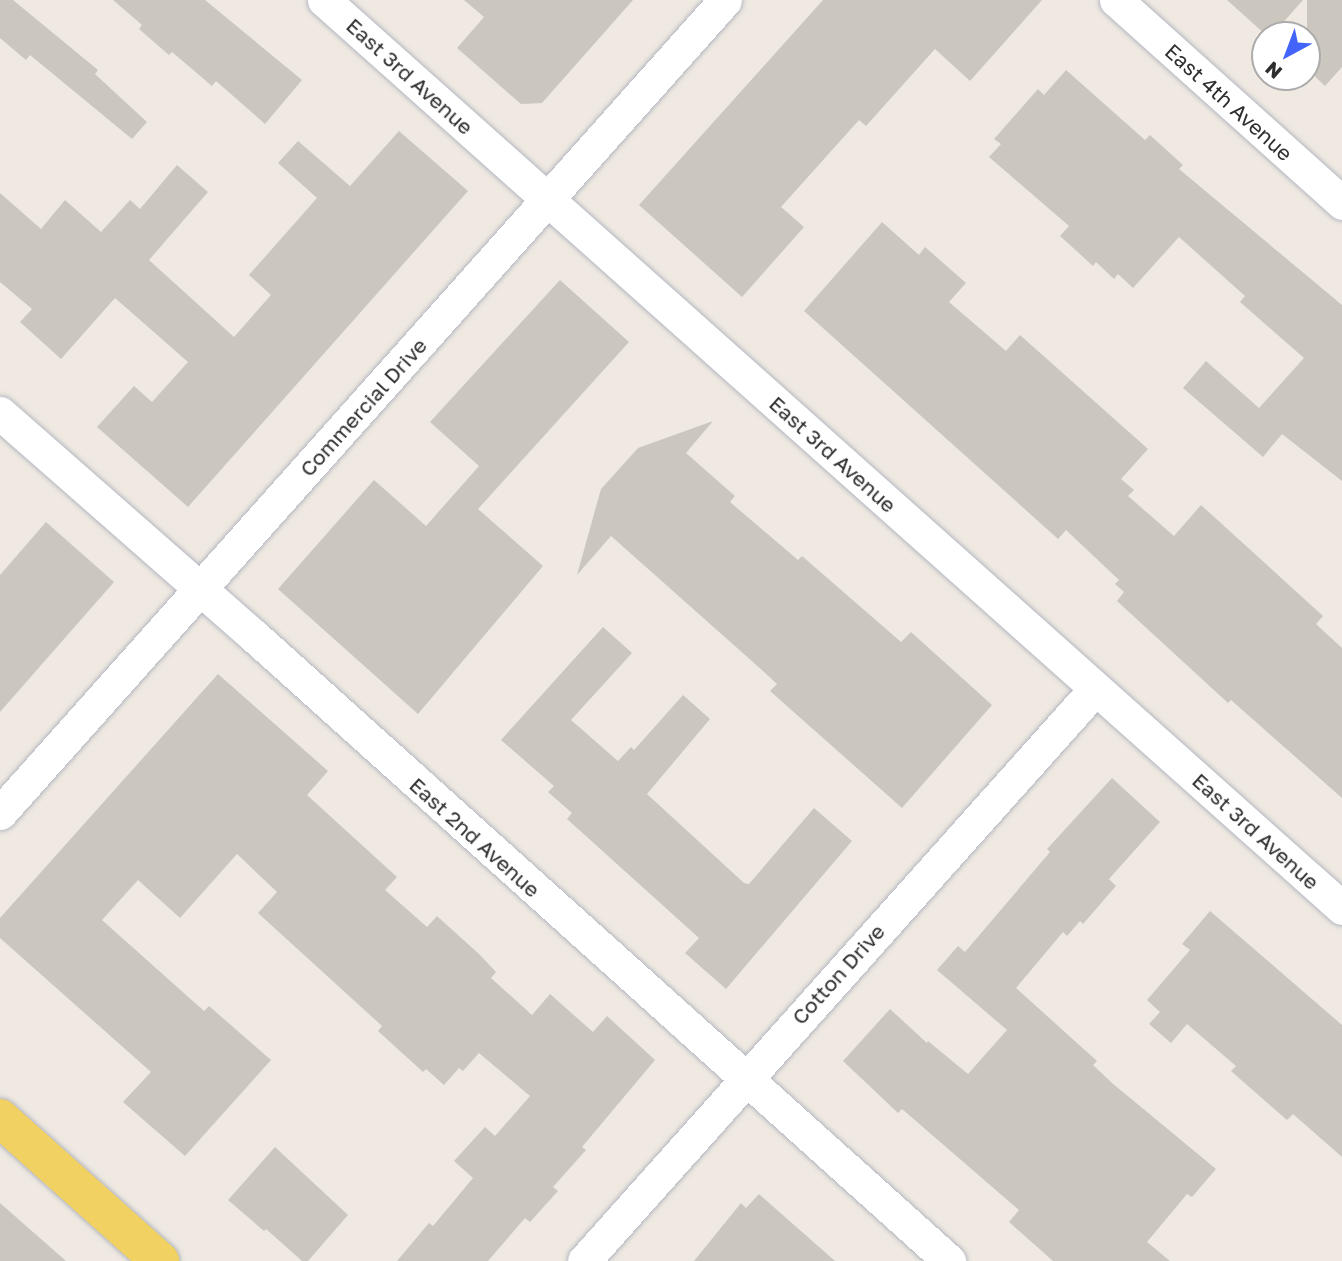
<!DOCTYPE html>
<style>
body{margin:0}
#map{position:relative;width:1342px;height:1261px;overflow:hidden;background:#efe9e1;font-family:"Golos Text",sans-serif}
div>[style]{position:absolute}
.building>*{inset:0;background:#cbc7bf}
.roads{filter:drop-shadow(0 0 2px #b4b7c1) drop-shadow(0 0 2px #b4b7c1)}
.minor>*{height:33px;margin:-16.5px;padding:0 16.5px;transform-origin:16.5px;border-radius:16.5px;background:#fff}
.major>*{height:38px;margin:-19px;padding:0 19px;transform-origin:19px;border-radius:19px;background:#f2d163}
span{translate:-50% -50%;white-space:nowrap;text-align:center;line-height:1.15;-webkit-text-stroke:7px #fff;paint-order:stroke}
.street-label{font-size:21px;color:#2e2e2e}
.north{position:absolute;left:1251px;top:21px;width:70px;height:70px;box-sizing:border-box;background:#fff;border:2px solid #ababab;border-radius:50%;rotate:221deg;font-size:19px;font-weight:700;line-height:28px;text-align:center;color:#2e2e2e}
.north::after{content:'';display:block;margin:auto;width:24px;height:32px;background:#4264fb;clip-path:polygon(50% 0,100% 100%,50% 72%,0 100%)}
</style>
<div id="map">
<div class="building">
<i style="clip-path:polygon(0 0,13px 0,98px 70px,95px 74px,147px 122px,132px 139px,30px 55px,26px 60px,0 38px)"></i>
<i style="clip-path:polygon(113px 0,205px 0,302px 80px,265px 124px,216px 81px,212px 86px,172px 52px,169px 55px,139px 29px,142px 25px)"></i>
<i style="clip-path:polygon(464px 0,633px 0,542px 103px,521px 104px,457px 48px,484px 17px)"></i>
<i style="clip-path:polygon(823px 0,1042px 0,970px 81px,935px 49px,866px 126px,859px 120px,781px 207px,804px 227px,742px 297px,639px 205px)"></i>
<i style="clip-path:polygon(1227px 0,1303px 0,1272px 35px,1266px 35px)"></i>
<i style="clip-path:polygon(1307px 0,1342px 0,1342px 67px,1325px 86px,1307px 69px)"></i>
<i style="clip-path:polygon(1066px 70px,1145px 140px,1150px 135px,1183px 165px,1179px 169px,1342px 305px,1342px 481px,1282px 434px,1263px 457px,1183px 388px,1206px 361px,1259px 408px,1304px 358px,1240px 302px,1245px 296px,1179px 237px,1133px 288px,1118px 274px,1114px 279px,1096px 262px,1093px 266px,1060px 236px,1069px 226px,989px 157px,1001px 144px,994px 139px,1038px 89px,1044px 95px)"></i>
<i style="clip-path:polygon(399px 131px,468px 191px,188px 507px,97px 427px,134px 386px,152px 402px,188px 362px,115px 298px,61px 359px,20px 322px,32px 309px,0 282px,0 193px,41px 229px,65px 200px,101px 232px,130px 200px,140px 209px,177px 165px,208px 192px,149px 260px,234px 337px,271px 295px,249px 275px,317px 198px,278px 163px,298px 141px,350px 186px)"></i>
<i style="clip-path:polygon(882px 222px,919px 255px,925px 247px,966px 283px,949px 302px,1006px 351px,1020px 335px,1148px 449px,1121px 479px,1134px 490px,1128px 496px,1174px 536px,1201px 505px,1323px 616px,1316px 624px,1342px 648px,1342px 798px,1231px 700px,1228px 703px,1117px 601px,1124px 592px,1115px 584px,1119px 580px,1066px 530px,1058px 539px,804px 311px)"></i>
<i style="clip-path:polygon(560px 280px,629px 342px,478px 509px,543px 566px,418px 714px,278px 589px,374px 480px,426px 526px,479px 466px,430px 422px)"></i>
<i style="clip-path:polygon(713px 421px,686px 453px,735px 496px,730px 502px,798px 560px,802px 556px,901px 642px,911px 632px,992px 705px,902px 808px,770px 691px,777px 684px,763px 671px,611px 536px,577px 575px,601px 489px,638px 448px)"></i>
<i style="clip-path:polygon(46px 522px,114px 582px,0 712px,0 575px)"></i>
<i style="clip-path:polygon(603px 627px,632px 653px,571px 720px,618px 761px,631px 747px,634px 750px,683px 695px,710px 719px,647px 794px,744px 883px,749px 884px,814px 808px,852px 841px,726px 989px,685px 953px,699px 938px,567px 819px,572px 813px,548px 792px,554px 786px,501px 740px)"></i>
<i style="clip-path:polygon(218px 674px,328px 771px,307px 795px,397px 877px,385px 890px,427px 927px,437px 916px,479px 954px,496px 972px,491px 978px,532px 1015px,550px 994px,593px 1032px,607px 1016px,655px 1060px,582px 1147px,586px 1150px,553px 1187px,558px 1191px,530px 1222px,525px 1218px,488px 1261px,397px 1261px,429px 1223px,433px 1226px,473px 1178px,454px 1161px,485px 1127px,495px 1136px,530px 1096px,479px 1053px,463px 1071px,459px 1068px,444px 1085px,426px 1069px,423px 1072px,378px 1031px,382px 1026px,258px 913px,277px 892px,237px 854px,180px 918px,138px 880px,102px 920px,204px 1011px,209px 1006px,271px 1060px,185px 1156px,123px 1102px,151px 1072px,0 938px,0 918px)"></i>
<i style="clip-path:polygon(1112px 778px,1160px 822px,1109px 879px,1116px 886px,1083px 924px,1080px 921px,1067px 936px,1063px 932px,1016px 988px,1097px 1061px,1093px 1065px,1112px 1083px,1216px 1169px,1192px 1197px,1187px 1194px,1147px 1242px,1170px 1261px,1053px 1261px,1009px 1222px,1019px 1210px,902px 1109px,898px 1113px,843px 1061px,890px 1009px,927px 1043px,928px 1041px,968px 1074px,1007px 1030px,937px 970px,958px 946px,965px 952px,1050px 852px,1047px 849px)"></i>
<i style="clip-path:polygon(1210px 911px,1342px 1025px,1342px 1157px,1293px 1114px,1287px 1120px,1231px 1071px,1236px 1066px,1187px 1024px,1171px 1043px,1149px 1024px,1160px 1012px,1147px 1000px,1190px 950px,1182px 944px)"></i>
<i style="clip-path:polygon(275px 1147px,348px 1215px,308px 1261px,302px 1261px,266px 1229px,264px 1231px,228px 1200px)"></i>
<i style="clip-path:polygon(759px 1194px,835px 1261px,694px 1261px,741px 1203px,746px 1208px)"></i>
<i style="clip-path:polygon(0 1203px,66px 1261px,0 1261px)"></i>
</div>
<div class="roads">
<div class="minor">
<i style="left:324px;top:0;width:1364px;rotate:41.73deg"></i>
<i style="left:1116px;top:0;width:304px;rotate:41.9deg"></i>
<i style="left:0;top:413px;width:338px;rotate:41.3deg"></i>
<i style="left:254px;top:636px;width:935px;rotate:41.96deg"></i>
<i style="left:0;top:813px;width:1089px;rotate:-48.27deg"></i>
<i style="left:584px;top:1261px;width:767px;rotate:-48.22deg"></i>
</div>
<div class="major">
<i style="left:0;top:1118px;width:215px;rotate:41.8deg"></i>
</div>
</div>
<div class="street-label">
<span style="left:410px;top:76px;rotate:42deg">East 3rd Avenue</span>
<span style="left:1229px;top:102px;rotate:42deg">East 4th Avenue</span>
<span style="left:363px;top:407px;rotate:-48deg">Commercial Drive</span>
<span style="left:833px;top:454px;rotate:42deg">East 3rd Avenue</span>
<span style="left:1256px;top:831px;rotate:42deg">East 3rd Avenue</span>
<span style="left:475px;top:837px;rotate:42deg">East 2nd Avenue</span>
<span style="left:838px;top:974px;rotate:-48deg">Cotton Drive</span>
</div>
<div class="north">N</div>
</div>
